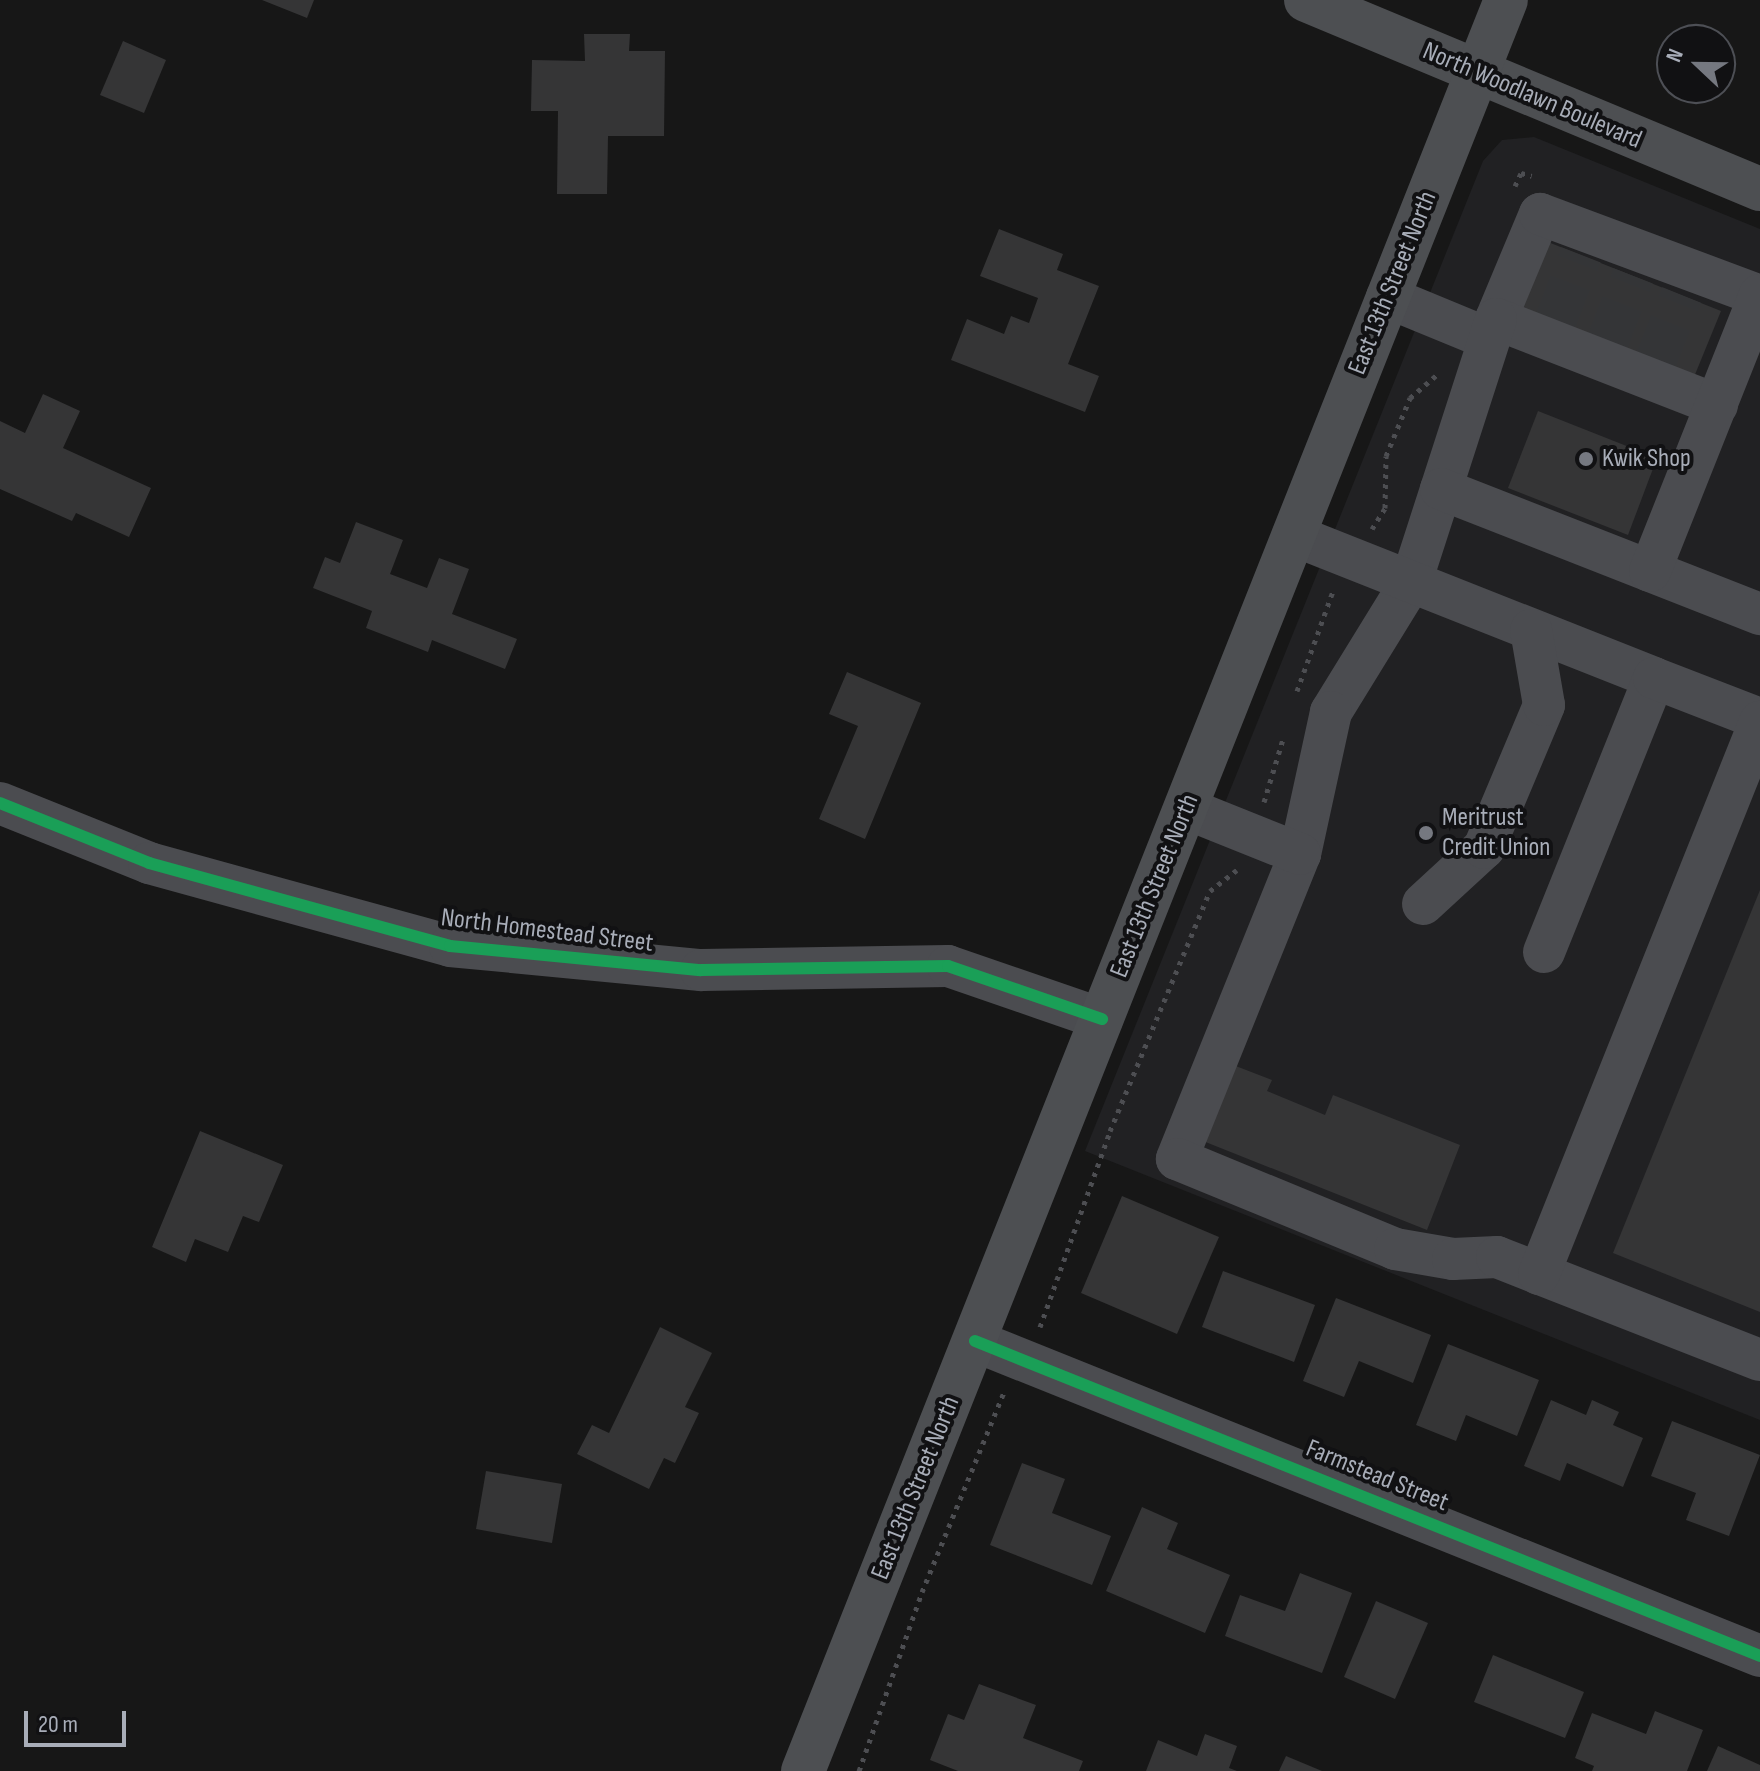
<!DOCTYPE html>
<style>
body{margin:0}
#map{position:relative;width:1760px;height:1771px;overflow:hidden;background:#171717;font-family:"Sofia Sans Condensed",sans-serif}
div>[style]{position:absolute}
.built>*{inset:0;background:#212123}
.building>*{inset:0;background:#353536}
.minor-tunnel>*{height:42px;margin-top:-21px;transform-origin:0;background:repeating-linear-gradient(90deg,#343537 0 42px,transparent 0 63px)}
.path>*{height:5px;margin-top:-2.5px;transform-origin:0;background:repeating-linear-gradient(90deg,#4d4e52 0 4px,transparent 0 10px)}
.minor>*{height:42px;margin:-21px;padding:0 21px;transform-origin:21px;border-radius:21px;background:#4b4c50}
.major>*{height:44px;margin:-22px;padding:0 22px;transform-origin:22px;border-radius:22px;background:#4d4f52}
.cycleway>*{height:12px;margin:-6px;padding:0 6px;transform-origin:6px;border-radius:6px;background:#1a9f57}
.dots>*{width:22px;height:22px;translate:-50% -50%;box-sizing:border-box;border:4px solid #111113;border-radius:50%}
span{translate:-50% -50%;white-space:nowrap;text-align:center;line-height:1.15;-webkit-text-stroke:8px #111113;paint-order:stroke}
.street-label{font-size:26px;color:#a8adb8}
.poi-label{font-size:26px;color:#a8adb8}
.left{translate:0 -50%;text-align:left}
.north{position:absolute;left:1656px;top:24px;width:80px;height:80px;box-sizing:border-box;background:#111113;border:2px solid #4d4f55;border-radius:50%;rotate:292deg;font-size:22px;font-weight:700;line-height:32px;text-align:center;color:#a8adb8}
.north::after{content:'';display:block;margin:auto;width:28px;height:36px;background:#757880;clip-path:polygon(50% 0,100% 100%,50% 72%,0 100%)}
.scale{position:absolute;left:24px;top:1711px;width:102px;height:36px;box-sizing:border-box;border:4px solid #a8adb8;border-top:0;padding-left:10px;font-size:24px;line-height:28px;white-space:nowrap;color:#a8adb8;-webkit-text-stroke:6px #111113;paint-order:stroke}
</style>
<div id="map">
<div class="built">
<i style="clip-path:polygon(1534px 137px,1760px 229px,1760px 1420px,1085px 1151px,1483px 161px,1502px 140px)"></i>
</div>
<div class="building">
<i style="clip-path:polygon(262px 0,314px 0,307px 18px)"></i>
<i style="clip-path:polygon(584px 34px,630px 34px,629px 51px,665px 51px,664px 136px,608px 136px,607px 194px,557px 194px,558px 111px,531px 111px,532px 60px,585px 61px)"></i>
<i style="clip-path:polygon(123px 41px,166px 60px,144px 113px,100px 95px)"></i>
<i style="clip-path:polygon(999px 229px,1063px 254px,1057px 270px,1099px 286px,1068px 364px,1099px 376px,1085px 412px,951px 360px,967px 319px,1004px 334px,1011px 316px,1029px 323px,1038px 298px,980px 276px)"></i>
<i style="clip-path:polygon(1538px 238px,1721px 311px,1694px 377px,1512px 305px)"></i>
<i style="clip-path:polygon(43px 394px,80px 411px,63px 448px,151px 488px,129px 537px,76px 513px,72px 521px,0 489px,0 421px,25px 433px)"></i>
<i style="clip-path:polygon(1538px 411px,1657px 458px,1628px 535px,1508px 488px)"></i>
<i style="clip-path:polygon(356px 522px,403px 540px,390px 574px,427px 588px,439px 558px,469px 569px,452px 614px,517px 639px,505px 669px,432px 640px,428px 652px,366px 628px,372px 611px,313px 588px,325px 557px,340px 563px)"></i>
<i style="clip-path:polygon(847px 672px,921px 703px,865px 839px,819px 819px,858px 726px,829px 714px)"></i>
<i style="clip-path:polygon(1760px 890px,1760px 1312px,1613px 1253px)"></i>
<i style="clip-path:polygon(1228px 1063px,1272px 1080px,1267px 1091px,1325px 1115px,1333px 1095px,1460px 1145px,1427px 1230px,1198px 1139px)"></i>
<i style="clip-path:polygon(200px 1131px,283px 1165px,259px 1222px,243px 1216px,228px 1252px,195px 1239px,186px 1262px,152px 1247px)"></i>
<i style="clip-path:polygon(1122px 1196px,1219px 1237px,1177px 1334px,1081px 1293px)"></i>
<i style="clip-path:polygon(1223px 1271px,1315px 1305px,1294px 1362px,1202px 1327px)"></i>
<i style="clip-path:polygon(1336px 1298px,1431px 1335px,1413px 1383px,1359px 1361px,1344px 1397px,1303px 1381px)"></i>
<i style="clip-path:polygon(660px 1327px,712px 1353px,685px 1407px,699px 1413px,675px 1463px,664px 1458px,649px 1489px,577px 1454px,592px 1425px,609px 1433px)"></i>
<i style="clip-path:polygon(1448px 1344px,1539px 1380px,1517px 1436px,1466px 1415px,1456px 1441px,1416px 1425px)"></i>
<i style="clip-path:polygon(1551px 1400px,1586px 1415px,1592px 1400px,1619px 1412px,1613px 1425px,1643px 1438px,1623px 1487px,1567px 1463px,1560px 1481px,1524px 1466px)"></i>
<i style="clip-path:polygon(1672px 1421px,1760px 1455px,1729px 1536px,1686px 1520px,1696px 1493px,1651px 1476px)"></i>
<i style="clip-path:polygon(1022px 1463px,1065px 1479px,1052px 1513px,1111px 1536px,1092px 1585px,990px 1545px)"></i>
<i style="clip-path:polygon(486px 1471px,562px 1484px,552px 1543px,476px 1529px)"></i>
<i style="clip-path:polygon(1142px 1507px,1178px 1523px,1167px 1549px,1230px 1575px,1205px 1633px,1106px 1591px)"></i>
<i style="clip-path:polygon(1300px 1573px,1352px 1593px,1322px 1673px,1225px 1636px,1240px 1595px,1285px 1611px)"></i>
<i style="clip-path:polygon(1376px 1601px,1428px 1623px,1395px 1699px,1344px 1677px)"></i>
<i style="clip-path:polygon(1493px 1655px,1584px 1692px,1565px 1738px,1474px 1702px)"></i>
<i style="clip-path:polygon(979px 1684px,1036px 1705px,1023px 1738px,1083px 1761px,1079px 1771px,958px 1771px,930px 1760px,948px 1714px,964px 1720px)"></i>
<i style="clip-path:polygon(1655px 1711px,1703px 1730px,1687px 1771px,1592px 1771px,1594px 1766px,1575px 1758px,1592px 1713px,1646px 1734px)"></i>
<i style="clip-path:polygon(1205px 1734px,1237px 1746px,1229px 1768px,1237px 1771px,1146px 1771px,1158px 1740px,1197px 1756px)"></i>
<i style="clip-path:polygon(1718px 1746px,1760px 1765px,1760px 1771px,1707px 1771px)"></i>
<i style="clip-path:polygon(1286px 1756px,1322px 1771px,1279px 1771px)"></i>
</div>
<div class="minor-tunnel">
<i style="left:1555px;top:322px;width:72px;rotate:-68.8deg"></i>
<i style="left:1607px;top:343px;width:72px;rotate:-68.8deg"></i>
<i style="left:1655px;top:362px;width:72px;rotate:-68.1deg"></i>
</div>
<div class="path">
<i style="left:1515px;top:186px;width:14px;rotate:-65deg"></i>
<i style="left:1521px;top:173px;width:11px;rotate:15deg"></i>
<i style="left:1372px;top:529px;width:25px;rotate:-58deg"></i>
<i style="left:1385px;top:508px;width:52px;rotate:-88.9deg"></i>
<i style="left:1386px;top:456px;width:63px;rotate:-67.5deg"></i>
<i style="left:1410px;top:398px;width:35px;rotate:-41deg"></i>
<i style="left:1297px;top:691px;width:106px;rotate:-70.2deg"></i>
<i style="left:1264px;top:802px;width:66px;rotate:-73.2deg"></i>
<i style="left:1040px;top:1327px;width:208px;rotate:-70.3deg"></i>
<i style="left:1110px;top:1131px;width:260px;rotate:-67.4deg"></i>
<i style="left:1210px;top:891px;width:34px;rotate:-38deg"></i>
<i style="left:859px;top:1771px;width:190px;rotate:-70.6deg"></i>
<i style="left:922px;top:1592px;width:216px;rotate:-67.7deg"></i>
</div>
<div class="minor">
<i style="left:1387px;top:297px;width:110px;rotate:22.4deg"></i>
<i style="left:1496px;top:319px;width:114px;rotate:-67.3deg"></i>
<i style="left:1540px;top:214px;width:235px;rotate:20.4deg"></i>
<i style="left:1717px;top:405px;width:237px;rotate:-158.7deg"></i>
<i style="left:1496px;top:319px;width:276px;rotate:107.9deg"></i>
<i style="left:1411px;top:582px;width:153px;rotate:121.6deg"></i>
<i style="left:1331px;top:712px;width:145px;rotate:102.3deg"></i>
<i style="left:1300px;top:854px;width:329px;rotate:112deg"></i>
<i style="left:1177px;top:1159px;width:236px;rotate:22.4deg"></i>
<i style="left:1395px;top:1249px;width:59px;rotate:9.8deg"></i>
<i style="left:1453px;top:1259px;width:44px;rotate:-2.6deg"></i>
<i style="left:1497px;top:1257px;width:282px;rotate:21.4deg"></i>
<i style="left:1441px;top:489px;width:343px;rotate:21.4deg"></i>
<i style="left:1293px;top:535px;width:388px;rotate:21.6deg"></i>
<i style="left:1650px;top:571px;width:297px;rotate:-68.3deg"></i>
<i style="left:0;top:803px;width:161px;rotate:21.9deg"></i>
<i style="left:149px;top:863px;width:312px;rotate:15.4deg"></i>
<i style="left:450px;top:946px;width:252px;rotate:5.5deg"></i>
<i style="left:701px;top:970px;width:247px;rotate:-0.9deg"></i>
<i style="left:948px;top:966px;width:163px;rotate:19deg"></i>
<i style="left:1185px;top:808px;width:124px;rotate:21.8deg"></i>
<i style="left:1423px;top:904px;width:83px;rotate:-42.6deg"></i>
<i style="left:1484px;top:848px;width:155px;rotate:-67.2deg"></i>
<i style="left:1544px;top:705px;width:76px;rotate:-99.8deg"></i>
<i style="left:1544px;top:952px;width:295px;rotate:-68.1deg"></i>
<i style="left:1654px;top:678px;width:114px;rotate:21.1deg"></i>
<i style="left:1539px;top:1274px;width:595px;rotate:-68.18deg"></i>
<i style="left:975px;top:1341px;width:846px;rotate:21.86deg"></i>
</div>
<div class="major">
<i style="left:1306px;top:0;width:492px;rotate:22.6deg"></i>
<i style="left:803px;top:1771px;width:1905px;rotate:-68.35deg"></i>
</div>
<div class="cycleway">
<i style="left:0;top:803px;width:161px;rotate:21.9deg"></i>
<i style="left:149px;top:863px;width:312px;rotate:15.4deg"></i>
<i style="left:450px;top:946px;width:252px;rotate:5.5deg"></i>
<i style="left:701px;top:970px;width:247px;rotate:-0.9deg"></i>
<i style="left:948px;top:966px;width:163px;rotate:19deg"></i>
<i style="left:975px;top:1341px;width:846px;rotate:21.86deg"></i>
</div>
<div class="dots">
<i style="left:1586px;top:459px;background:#757880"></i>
<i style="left:1426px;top:833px;background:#757880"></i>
</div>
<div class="street-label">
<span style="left:1532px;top:96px;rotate:23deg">North Woodlawn Boulevard</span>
<span style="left:1393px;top:283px;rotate:-68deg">East 13th Street North</span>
<span style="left:1155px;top:886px;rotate:-68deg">East 13th Street North</span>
<span style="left:547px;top:931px;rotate:7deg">North Homestead Street</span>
<span style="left:1377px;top:1476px;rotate:22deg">Farmstead Street</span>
<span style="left:916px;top:1488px;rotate:-68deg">East 13th Street North</span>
</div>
<div class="poi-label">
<span class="left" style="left:1602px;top:459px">Kwik Shop</span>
<span class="left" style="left:1442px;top:833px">Meritrust<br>Credit Union</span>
</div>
<div class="north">N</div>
<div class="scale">20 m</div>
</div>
